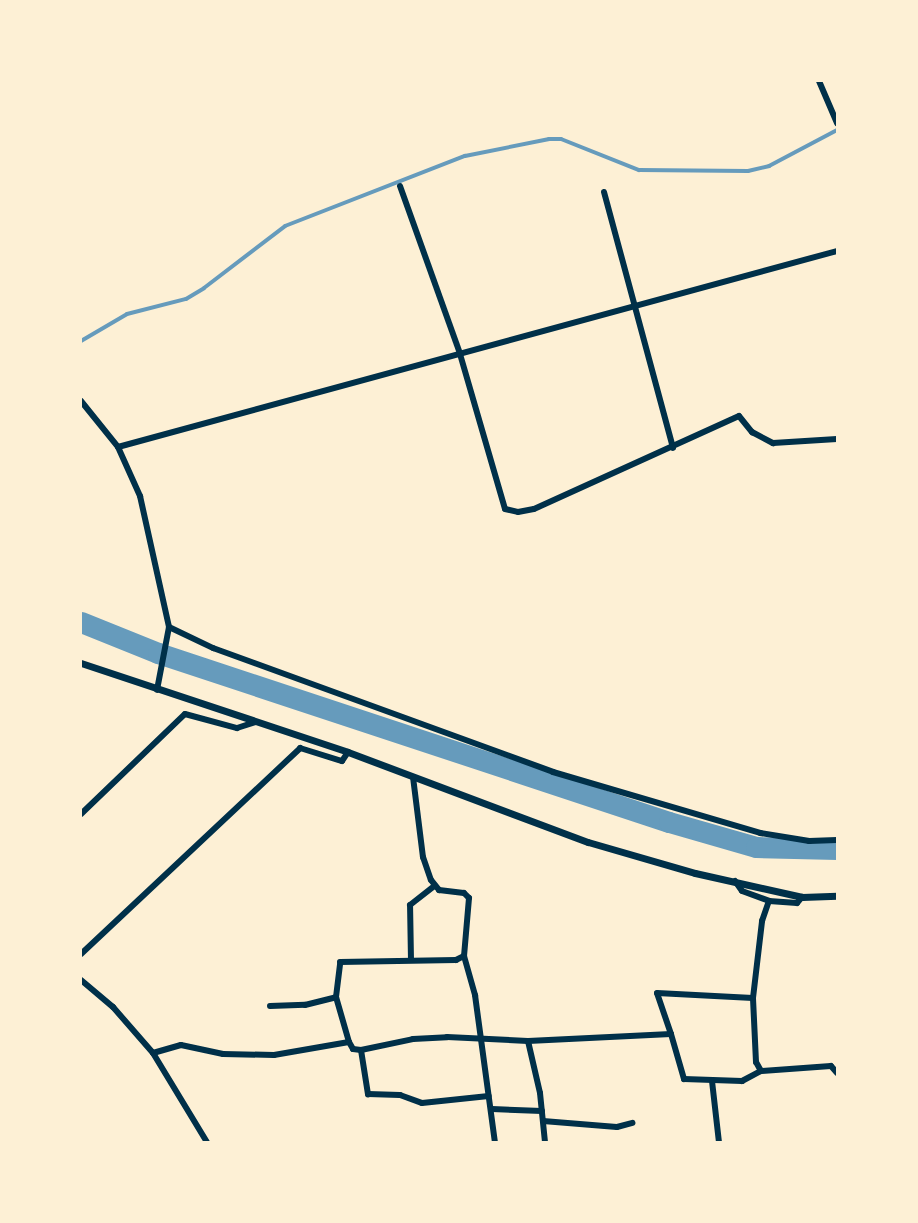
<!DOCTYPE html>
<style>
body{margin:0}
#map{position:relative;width:918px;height:1223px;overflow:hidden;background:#fdf0d5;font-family:Poppins,sans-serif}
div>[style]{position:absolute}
.stream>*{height:4px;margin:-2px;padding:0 2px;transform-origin:2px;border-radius:2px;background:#669bbc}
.river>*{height:21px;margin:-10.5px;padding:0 10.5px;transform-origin:10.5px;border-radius:10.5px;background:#669bbc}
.minor>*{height:6px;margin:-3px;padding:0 3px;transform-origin:3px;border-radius:3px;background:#003049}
.tertiary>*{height:7px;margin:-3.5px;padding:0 3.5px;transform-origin:3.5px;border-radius:3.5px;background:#003049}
span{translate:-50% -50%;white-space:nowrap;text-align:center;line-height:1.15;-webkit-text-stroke:4.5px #fdf0d5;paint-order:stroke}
.frame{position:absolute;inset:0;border:82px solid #fdf0d5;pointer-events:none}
</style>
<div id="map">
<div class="stream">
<i style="left:81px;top:341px;width:53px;rotate:-30.4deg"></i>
<i style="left:127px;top:314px;width:61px;rotate:-14.3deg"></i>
<i style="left:186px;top:299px;width:21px;rotate:-31deg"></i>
<i style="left:204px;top:288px;width:102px;rotate:-37.4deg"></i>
<i style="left:285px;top:226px;width:193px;rotate:-21.3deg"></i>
<i style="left:465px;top:156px;width:86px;rotate:-11.4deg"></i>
<i style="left:549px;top:139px;width:12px"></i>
<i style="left:561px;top:139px;width:84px;rotate:21.7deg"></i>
<i style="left:639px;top:170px;width:109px;rotate:0.5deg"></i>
<i style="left:748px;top:171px;width:22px;rotate:-13deg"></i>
<i style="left:769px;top:166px;width:77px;rotate:-27.9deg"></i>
</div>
<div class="river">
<i style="left:81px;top:622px;width:83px;rotate:21.9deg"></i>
<i style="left:158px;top:653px;width:538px;rotate:18.3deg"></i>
<i style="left:669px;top:822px;width:91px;rotate:16deg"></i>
<i style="left:756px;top:847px;width:81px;rotate:1.4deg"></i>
</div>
<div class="minor">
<i style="left:819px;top:81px;width:46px;rotate:66.8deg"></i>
<i style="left:400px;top:186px;width:178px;rotate:70.3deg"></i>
<i style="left:460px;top:354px;width:161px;rotate:73.8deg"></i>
<i style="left:505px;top:509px;width:13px;rotate:13deg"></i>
<i style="left:518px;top:512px;width:16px;rotate:-11deg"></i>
<i style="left:534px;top:509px;width:225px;rotate:-24.4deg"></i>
<i style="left:739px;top:416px;width:21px;rotate:51deg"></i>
<i style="left:752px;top:432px;width:24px;rotate:28deg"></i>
<i style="left:773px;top:443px;width:64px;rotate:-3.6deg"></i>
<i style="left:604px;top:192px;width:265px;rotate:74.9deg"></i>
<i style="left:81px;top:401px;width:59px;rotate:51.2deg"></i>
<i style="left:118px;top:447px;width:54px;rotate:65.8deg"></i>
<i style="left:140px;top:496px;width:134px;rotate:77.5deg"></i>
<i style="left:169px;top:627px;width:64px;rotate:100.8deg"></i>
<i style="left:118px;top:447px;width:745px;rotate:-15.25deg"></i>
<i style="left:169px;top:627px;width:49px;rotate:25.5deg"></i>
<i style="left:213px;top:648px;width:362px;rotate:20deg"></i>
<i style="left:553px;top:772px;width:216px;rotate:16.4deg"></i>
<i style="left:760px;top:833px;width:50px;rotate:9.3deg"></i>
<i style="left:809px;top:841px;width:28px;rotate:-2deg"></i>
<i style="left:413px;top:777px;width:81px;rotate:82.9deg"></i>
<i style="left:423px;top:857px;width:24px;rotate:71deg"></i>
<i style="left:431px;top:880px;width:13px;rotate:51deg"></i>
<i style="left:439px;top:890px;width:25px;rotate:7deg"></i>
<i style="left:464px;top:893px;width:7px;rotate:45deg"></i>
<i style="left:469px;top:898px;width:58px;rotate:94.9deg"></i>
<i style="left:464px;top:956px;width:41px;rotate:74.2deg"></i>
<i style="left:475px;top:995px;width:148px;rotate:82.3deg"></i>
<i style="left:81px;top:814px;width:144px;rotate:-43.9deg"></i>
<i style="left:185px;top:714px;width:54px;rotate:15.1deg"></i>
<i style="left:237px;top:728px;width:19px;rotate:-18deg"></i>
<i style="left:735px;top:881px;width:12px;rotate:55deg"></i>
<i style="left:742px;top:891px;width:29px;rotate:20deg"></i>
<i style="left:81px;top:954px;width:301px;rotate:-43.2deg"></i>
<i style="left:300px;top:748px;width:44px;rotate:17.2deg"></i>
<i style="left:342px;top:761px;width:11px;rotate:-56deg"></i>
<i style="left:411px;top:960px;width:55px;rotate:-91deg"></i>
<i style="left:410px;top:905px;width:31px;rotate:-38deg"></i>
<i style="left:81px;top:980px;width:42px;rotate:40.2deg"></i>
<i style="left:113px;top:1007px;width:61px;rotate:49deg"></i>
<i style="left:153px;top:1053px;width:104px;rotate:58.8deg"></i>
<i style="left:270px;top:1006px;width:35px;rotate:-2deg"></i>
<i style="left:305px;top:1005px;width:32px;rotate:-14deg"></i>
<i style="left:671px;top:1034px;width:43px;rotate:-108.9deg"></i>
<i style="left:657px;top:993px;width:96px;rotate:3deg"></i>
<i style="left:528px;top:1041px;width:53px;rotate:77deg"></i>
<i style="left:540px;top:1093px;width:49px;rotate:84.2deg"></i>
<i style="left:349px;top:1042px;width:47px;rotate:-106.1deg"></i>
<i style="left:336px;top:997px;width:35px;rotate:-83deg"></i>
<i style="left:340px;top:962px;width:116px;rotate:-1deg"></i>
<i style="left:456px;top:960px;width:9px;rotate:-27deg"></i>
<i style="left:361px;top:1050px;width:45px;rotate:81deg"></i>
<i style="left:368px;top:1094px;width:32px;rotate:2deg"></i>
<i style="left:400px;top:1095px;width:23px;rotate:20deg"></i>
<i style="left:422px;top:1103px;width:67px;rotate:-6deg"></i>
<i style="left:153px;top:1053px;width:29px;rotate:-16deg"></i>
<i style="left:181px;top:1045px;width:43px;rotate:12.1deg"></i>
<i style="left:223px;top:1054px;width:51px;rotate:1.1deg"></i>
<i style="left:274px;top:1055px;width:76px;rotate:-9.8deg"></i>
<i style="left:349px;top:1042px;width:8px;rotate:60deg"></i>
<i style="left:353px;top:1049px;width:8px;rotate:7deg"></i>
<i style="left:361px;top:1050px;width:53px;rotate:-11.9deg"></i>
<i style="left:413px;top:1039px;width:34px;rotate:-3deg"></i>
<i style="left:447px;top:1037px;width:81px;rotate:2.8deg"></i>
<i style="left:528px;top:1041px;width:143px;rotate:-2.8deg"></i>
<i style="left:671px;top:1034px;width:47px;rotate:73.9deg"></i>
<i style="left:684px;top:1079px;width:58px;rotate:2deg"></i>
<i style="left:742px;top:1081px;width:21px;rotate:-28deg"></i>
<i style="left:761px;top:1071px;width:70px;rotate:-4.1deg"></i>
<i style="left:831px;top:1066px;width:9px;rotate:49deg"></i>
<i style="left:761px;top:1071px;width:10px;rotate:-119deg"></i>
<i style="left:756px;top:1062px;width:64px;rotate:-92.7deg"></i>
<i style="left:753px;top:998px;width:78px;rotate:-83.3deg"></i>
<i style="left:762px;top:921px;width:21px;rotate:-71deg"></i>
<i style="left:769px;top:901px;width:28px;rotate:4deg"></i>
<i style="left:797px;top:903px;width:8px;rotate:-50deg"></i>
<i style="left:712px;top:1081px;width:61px;rotate:83.5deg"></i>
<i style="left:492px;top:1109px;width:50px;rotate:2.3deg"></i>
<i style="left:543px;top:1121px;width:74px;rotate:4.6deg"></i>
<i style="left:617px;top:1127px;width:16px;rotate:-15deg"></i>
</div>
<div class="tertiary">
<i style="left:81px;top:663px;width:281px;rotate:18.4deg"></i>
<i style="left:348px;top:752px;width:256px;rotate:20.6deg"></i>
<i style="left:588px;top:842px;width:111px;rotate:16.2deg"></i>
<i style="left:695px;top:873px;width:110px;rotate:12.6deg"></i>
<i style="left:802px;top:897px;width:35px;rotate:-2deg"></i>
</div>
<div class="frame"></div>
</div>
